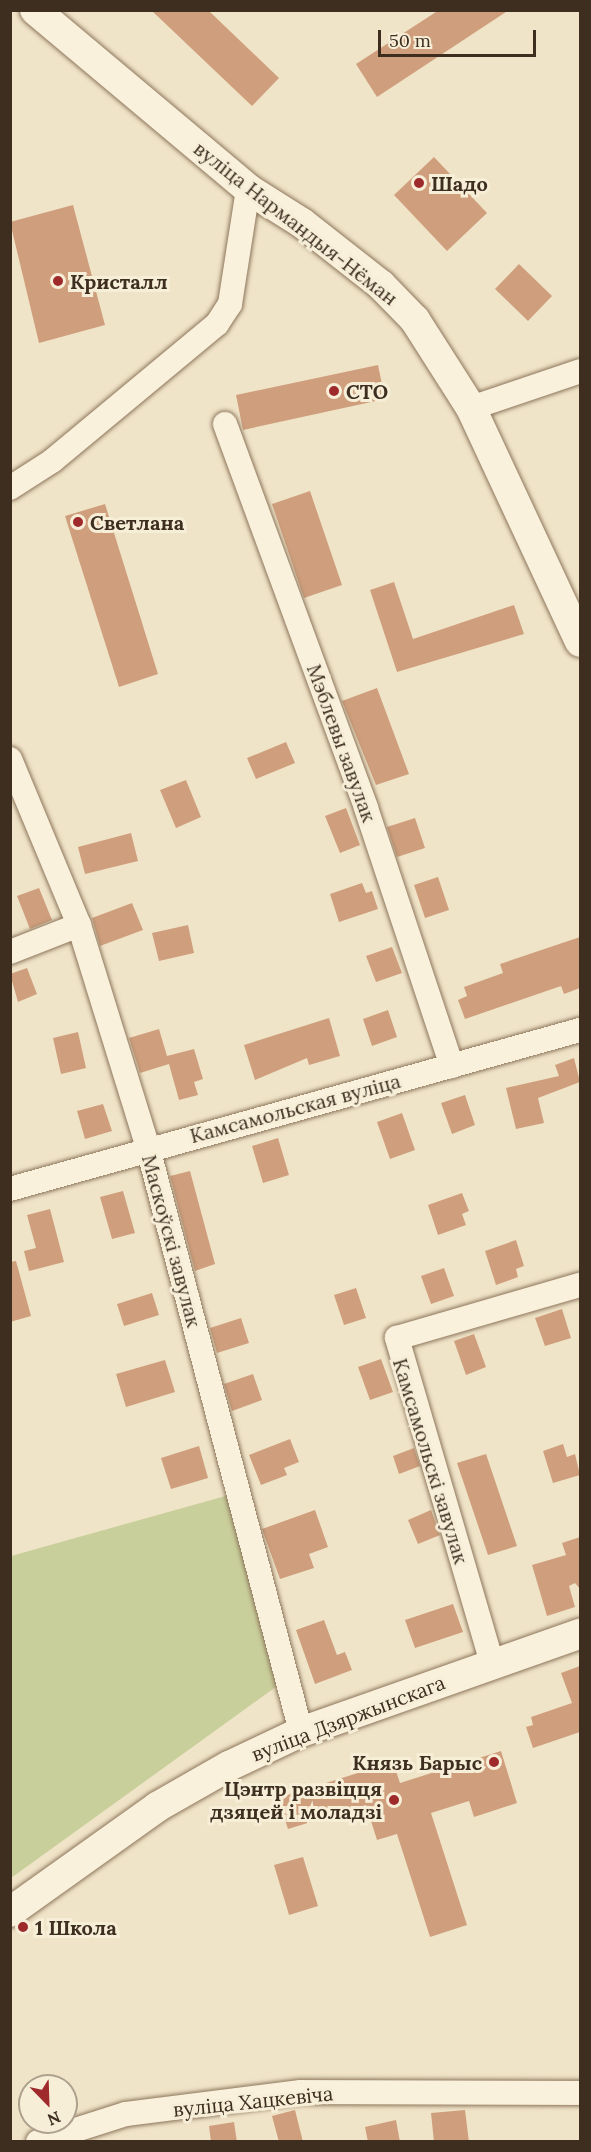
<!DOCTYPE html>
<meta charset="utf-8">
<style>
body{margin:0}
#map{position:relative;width:591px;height:2152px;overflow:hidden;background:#f0e4c8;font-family:Lora,serif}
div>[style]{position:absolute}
.green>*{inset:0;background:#c9cf9b}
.building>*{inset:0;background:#cf9f7d}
.roads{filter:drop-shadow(0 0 2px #8d765c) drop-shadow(0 0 2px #8d765c)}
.minor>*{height:24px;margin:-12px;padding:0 12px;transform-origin:12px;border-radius:12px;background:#faf1dc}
.tertiary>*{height:30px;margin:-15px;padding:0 15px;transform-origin:15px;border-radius:15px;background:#faf1dc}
.dots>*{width:16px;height:16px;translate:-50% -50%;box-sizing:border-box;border:3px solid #f7eed8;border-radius:50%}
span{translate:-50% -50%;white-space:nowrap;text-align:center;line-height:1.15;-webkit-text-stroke:6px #f7eed8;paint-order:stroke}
.poi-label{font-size:20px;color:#3d2e20;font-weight:700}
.left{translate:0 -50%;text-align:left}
.right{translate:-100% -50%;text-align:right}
.street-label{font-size:20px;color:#3d2e20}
.frame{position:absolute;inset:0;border:12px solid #3d2e20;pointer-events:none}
.north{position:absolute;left:18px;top:2074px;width:60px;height:60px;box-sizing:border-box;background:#f7eed8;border:2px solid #ada18e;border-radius:50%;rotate:157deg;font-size:16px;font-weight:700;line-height:24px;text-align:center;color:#3d2e20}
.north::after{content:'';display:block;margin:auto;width:21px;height:27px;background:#9e2a2b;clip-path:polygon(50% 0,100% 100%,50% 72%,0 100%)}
.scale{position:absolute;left:378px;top:30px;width:158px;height:27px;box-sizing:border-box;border:3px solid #3d2e20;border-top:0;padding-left:8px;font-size:18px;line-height:21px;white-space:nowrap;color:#3d2e20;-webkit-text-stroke:4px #f7eed8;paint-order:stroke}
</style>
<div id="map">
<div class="green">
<i style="clip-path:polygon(229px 1495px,280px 1684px,11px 1878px,11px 1556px)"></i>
</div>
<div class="building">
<i style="clip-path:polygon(151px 10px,208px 10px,279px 78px,252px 106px)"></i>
<i style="clip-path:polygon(439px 10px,509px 10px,377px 97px,356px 64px)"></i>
<i style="clip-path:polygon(434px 157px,487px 213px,447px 251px,394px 195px)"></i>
<i style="clip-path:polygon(73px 205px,105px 325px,39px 343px,10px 222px)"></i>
<i style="clip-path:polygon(519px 264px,552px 296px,528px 321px,495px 289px)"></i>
<i style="clip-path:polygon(378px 365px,385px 399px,243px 430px,236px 395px)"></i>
<i style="clip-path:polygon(310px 491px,342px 585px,304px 598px,272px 504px)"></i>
<i style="clip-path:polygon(105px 504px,158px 674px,119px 687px,65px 516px)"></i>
<i style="clip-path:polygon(394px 582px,413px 639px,514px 605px,524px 634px,397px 672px,370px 590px)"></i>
<i style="clip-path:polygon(377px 688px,409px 774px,376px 785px,342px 701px)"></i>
<i style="clip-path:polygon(286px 742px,295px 763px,256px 779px,247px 758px)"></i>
<i style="clip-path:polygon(186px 780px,201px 817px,176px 828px,160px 790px)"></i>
<i style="clip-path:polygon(346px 808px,360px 845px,340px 853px,325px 816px)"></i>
<i style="clip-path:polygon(415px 818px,425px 848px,397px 857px,387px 827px)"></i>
<i style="clip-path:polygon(131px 833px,138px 861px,85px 874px,78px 847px)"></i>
<i style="clip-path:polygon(438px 877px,449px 910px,425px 918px,414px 885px)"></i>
<i style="clip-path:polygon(362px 883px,366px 893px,372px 891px,378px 909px,339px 922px,330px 894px)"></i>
<i style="clip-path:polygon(39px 888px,52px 920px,30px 929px,17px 896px)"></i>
<i style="clip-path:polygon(132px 903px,143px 930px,100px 946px,92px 918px)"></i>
<i style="clip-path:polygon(188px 925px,194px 953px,159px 961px,152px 933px)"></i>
<i style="clip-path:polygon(580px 937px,580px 988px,564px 994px,561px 986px,465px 1019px,458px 1000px,467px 996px,464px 987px,503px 973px,500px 964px)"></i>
<i style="clip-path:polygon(392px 947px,402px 973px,376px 982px,366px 956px)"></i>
<i style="clip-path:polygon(27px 968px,37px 994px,18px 1002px,10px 974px)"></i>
<i style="clip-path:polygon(388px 1010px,397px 1037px,372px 1046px,363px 1019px)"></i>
<i style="clip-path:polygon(329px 1018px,340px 1056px,309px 1065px,307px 1058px,255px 1080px,244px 1045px)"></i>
<i style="clip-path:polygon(159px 1029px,167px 1056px,194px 1049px,203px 1079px,194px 1082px,198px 1095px,179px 1100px,169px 1064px,140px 1073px,129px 1038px)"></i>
<i style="clip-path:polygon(78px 1032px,86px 1068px,61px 1074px,53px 1038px)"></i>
<i style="clip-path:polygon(574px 1058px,580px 1082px,538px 1098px,544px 1123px,516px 1129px,506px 1088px,559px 1076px,555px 1065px)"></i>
<i style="clip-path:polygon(465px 1095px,475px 1125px,452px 1134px,441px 1103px)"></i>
<i style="clip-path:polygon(103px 1104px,112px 1131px,85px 1139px,77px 1111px)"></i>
<i style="clip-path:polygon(402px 1113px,415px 1150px,390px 1159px,377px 1122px)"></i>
<i style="clip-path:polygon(278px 1138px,289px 1175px,263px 1183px,252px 1146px)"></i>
<i style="clip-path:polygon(190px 1171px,215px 1264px,195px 1271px,170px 1176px)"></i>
<i style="clip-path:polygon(123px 1191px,135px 1233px,112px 1239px,100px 1197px)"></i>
<i style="clip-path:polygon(462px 1193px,469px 1211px,462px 1214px,466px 1225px,438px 1235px,428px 1205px)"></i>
<i style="clip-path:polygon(50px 1209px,64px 1262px,29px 1271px,24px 1251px,36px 1248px,27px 1215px)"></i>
<i style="clip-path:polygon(516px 1240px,524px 1266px,516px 1269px,518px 1277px,496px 1285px,485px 1251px)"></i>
<i style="clip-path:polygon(16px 1261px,31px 1316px,10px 1322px,10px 1262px)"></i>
<i style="clip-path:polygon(444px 1268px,454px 1296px,431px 1304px,421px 1276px)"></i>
<i style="clip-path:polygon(356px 1288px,366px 1318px,344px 1325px,334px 1295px)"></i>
<i style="clip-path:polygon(152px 1293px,159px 1315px,124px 1326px,117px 1304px)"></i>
<i style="clip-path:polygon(562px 1309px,571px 1338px,545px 1346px,535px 1318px)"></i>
<i style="clip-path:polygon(241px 1318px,249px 1343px,217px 1353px,210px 1328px)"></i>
<i style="clip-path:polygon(474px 1334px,486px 1367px,466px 1375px,454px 1341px)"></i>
<i style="clip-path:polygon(381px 1359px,393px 1392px,370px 1400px,358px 1367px)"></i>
<i style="clip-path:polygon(165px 1360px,175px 1392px,126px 1407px,116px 1374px)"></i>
<i style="clip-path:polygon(253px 1374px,262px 1400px,232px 1411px,224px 1384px)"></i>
<i style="clip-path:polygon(290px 1439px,299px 1462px,284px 1468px,287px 1475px,261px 1485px,249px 1455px)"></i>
<i style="clip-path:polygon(563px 1444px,567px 1457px,575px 1454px,580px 1475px,553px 1483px,543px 1451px)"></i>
<i style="clip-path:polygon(199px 1446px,208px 1478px,171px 1489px,161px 1458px)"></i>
<i style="clip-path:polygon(414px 1448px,420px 1466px,399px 1474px,393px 1456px)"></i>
<i style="clip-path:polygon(486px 1454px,517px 1546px,488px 1555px,457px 1463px)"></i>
<i style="clip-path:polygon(315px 1510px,328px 1547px,309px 1554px,314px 1568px,280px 1579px,262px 1529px)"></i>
<i style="clip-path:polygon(431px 1510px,440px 1535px,418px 1544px,408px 1520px)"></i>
<i style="clip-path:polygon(580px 1537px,580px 1589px,575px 1583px,569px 1586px,575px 1607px,547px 1616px,532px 1565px,566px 1555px,562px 1543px)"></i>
<i style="clip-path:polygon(453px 1604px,463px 1632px,415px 1648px,405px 1620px)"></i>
<i style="clip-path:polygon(324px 1620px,337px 1655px,345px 1652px,352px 1670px,315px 1684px,296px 1630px)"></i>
<i style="clip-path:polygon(580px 1666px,580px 1732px,533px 1748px,526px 1727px,533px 1725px,531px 1717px,572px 1703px,561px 1673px)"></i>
<i style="clip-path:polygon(501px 1751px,517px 1803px,474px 1817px,469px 1801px,431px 1813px,467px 1925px,430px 1937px,397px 1834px,377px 1840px,366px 1805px,288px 1829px,278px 1798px,393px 1762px,400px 1783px)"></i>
<i style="clip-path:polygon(303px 1857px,318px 1906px,289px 1915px,274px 1865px)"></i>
<i style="clip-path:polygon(295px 2110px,303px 2142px,279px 2142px,272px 2116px)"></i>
<i style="clip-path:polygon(465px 2110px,469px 2142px,434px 2142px,431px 2113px)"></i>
<i style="clip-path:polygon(396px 2120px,400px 2142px,368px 2142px,365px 2127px)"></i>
<i style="clip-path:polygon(234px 2122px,237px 2142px,211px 2142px,209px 2126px)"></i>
</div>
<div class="roads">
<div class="minor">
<i style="left:471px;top:408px;width:115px;rotate:-18.7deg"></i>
<i style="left:225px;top:424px;width:409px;rotate:69.8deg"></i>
<i style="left:366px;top:808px;width:272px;rotate:71.6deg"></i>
<i style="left:10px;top:488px;width:50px;rotate:-32.7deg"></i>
<i style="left:52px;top:461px;width:214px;rotate:-39.7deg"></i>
<i style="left:217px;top:324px;width:24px;rotate:-57deg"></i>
<i style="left:230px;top:304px;width:116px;rotate:-81.1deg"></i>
<i style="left:10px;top:759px;width:180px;rotate:67.4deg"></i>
<i style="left:79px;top:925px;width:233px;rotate:72.8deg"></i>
<i style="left:148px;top:1148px;width:604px;rotate:75.32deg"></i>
<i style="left:10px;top:952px;width:74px;rotate:-21.4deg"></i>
<i style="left:10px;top:1189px;width:592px;rotate:-15.59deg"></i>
<i style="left:492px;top:1663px;width:339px;rotate:-106.3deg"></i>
<i style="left:397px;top:1338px;width:191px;rotate:-16.2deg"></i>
<i style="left:38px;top:2142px;width:92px;rotate:-17.7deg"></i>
<i style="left:126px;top:2114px;width:176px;rotate:-7.2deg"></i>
<i style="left:301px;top:2092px;width:279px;rotate:0.2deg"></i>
</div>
<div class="tertiary">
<i style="left:35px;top:10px;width:278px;rotate:40deg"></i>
<i style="left:248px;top:189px;width:64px;rotate:32.2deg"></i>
<i style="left:302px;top:223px;width:100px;rotate:38.1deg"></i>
<i style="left:381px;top:285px;width:49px;rotate:45.8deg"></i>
<i style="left:415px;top:320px;width:104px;rotate:57.5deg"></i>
<i style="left:471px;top:408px;width:258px;rotate:65deg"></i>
<i style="left:10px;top:1912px;width:181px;rotate:-35.5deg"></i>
<i style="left:157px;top:1807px;width:83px;rotate:-29.7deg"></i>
<i style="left:229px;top:1766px;width:80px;rotate:-25.3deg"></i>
<i style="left:301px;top:1732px;width:296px;rotate:-19.4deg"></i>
</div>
</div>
<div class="dots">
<i style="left:419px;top:183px;background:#9e2a2b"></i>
<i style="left:58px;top:281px;background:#9e2a2b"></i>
<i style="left:334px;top:391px;background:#9e2a2b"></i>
<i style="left:78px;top:522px;background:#9e2a2b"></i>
<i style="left:494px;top:1762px;background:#9e2a2b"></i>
<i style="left:394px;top:1800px;background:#9e2a2b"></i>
<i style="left:23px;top:1927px;background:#9e2a2b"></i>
</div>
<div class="poi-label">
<span class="left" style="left:431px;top:183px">Шадо</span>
<span class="left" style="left:70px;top:281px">Кристалл</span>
<span class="left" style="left:346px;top:391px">СТО</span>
<span class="left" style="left:90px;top:522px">Светлана</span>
<span class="right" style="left:482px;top:1762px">Князь Барыс</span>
<span class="right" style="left:382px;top:1800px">Цэнтр развіцця<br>дзяцей і моладзі</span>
<span class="left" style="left:35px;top:1927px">1 Школа</span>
</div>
<div class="street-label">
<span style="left:296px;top:223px;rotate:38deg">вуліца Нармандыя-Нёман</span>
<span style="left:342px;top:743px;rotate:70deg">Мэблевы завулак</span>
<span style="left:295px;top:1108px;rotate:-15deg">Камсамольская вуліца</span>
<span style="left:172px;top:1241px;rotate:75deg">Маскоўскі завулак</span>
<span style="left:431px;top:1461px;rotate:73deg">Камсамольскі завулак</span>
<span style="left:348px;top:1718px;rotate:-21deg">вуліца Дзяржынскага</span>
<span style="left:253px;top:2101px;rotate:-6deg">вуліца Хацкевіча</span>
</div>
<div class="frame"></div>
<div class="north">N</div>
<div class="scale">50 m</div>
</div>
